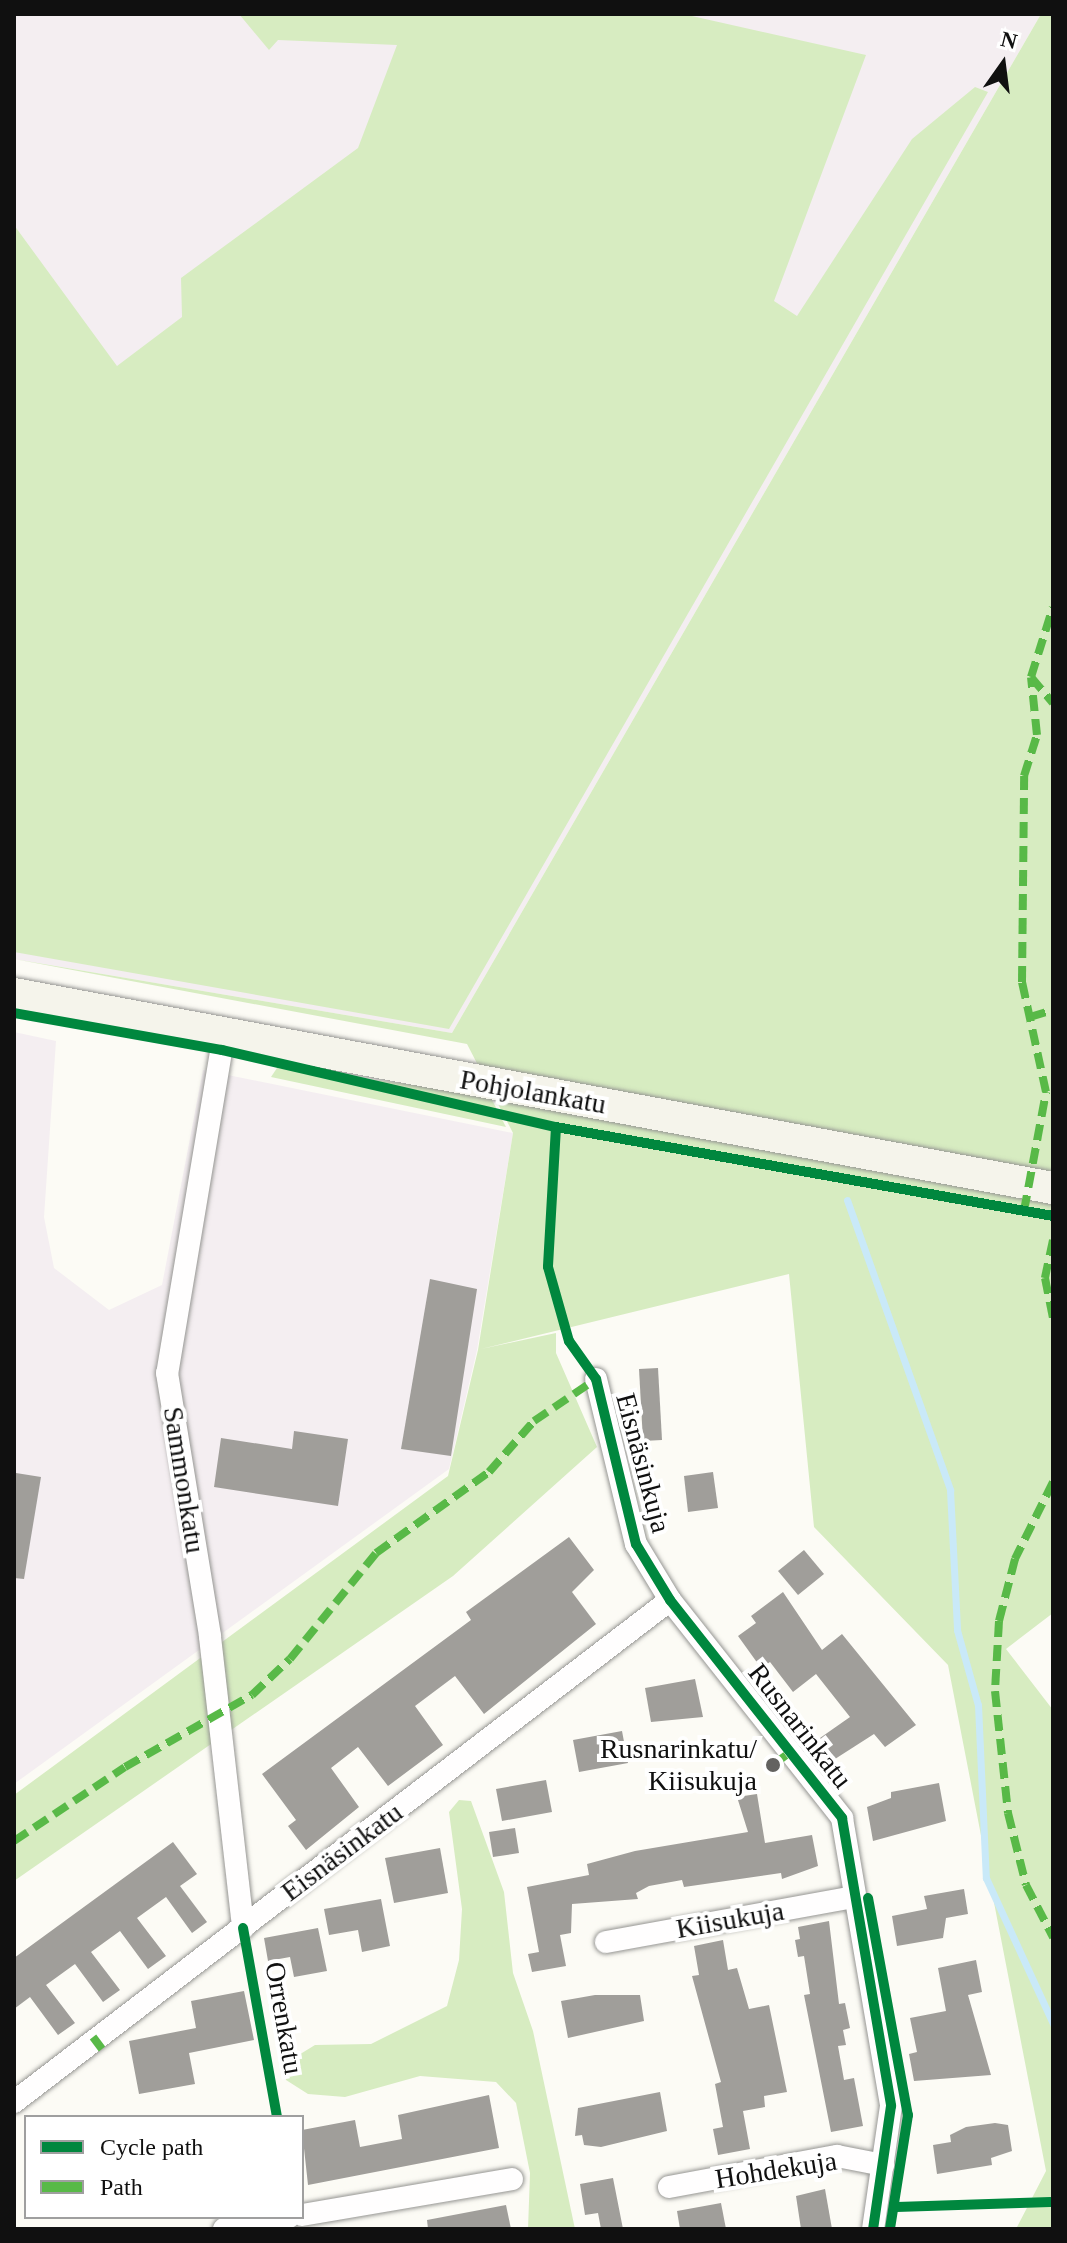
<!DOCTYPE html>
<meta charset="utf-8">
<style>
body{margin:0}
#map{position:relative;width:1067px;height:2243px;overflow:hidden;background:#fcfbf5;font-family:"Times New Roman",serif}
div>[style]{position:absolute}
.industrial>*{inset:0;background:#f4eef1}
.forest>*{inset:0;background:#d7ecc1}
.stream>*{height:7px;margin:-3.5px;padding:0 3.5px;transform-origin:3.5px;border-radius:3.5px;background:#c9e9f8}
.building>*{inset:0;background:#a09e9a}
.roads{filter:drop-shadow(0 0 2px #969693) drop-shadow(0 0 2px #969693)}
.minor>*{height:22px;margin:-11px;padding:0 11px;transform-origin:11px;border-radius:11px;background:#fffefe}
.secondary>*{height:32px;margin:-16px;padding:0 16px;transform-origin:16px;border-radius:16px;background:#f5f4eb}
.quiet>*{height:8px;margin-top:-4px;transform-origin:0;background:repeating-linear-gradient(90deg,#58b947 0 16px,transparent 0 24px)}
.cycleway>*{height:10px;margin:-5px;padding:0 5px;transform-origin:5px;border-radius:5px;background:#00873e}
.dots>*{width:22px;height:22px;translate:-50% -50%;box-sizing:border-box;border:4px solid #fff;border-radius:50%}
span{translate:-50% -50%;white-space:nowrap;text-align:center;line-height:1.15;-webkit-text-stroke:8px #fff;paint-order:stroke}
.street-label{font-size:28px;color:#101010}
.poi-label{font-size:28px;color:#101010}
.right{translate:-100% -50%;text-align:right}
.frame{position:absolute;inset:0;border:16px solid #101010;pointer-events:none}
.legend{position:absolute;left:24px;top:2115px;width:280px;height:104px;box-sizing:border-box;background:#fff;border:2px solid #9f9f9f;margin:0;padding:10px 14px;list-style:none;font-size:24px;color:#101010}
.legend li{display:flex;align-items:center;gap:16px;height:40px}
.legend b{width:40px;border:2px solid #9f9f9f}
.north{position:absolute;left:963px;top:24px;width:80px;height:80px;-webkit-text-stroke:6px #fff;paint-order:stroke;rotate:14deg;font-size:22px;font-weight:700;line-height:32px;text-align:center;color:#101010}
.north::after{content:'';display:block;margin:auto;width:28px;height:36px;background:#101010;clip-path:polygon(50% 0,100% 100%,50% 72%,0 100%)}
</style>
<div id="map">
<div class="industrial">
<i style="clip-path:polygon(14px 14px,1041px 14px,452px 1033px,14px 959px)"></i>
<i style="clip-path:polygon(14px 1032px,56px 1041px,44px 1217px,54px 1268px,109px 1310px,162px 1285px,203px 1070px,513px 1133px,477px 1350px,449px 1469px,14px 1784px)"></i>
</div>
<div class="forest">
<i style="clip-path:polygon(239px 14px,683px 14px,866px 55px,774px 301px,797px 316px,912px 139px,975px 87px,988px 92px,449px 1029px,14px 952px,14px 225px,117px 366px,182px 317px,181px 278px,358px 148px,397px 45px,278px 40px,269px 50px)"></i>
<i style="clip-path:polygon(1041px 14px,1053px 14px,1053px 1613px,1006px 1649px,1053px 1710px,1053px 2229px,1016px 2229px,1046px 2171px,948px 1665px,814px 1527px,789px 1274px,481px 1349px,556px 1333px,556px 1353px,597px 1447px,453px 1576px,14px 1881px,14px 1795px,448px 1476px,478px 1350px,513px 1133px,467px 1044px,14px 959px,452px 1033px)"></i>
<i style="clip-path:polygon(277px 1068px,481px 1093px,490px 1096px,506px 1127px,271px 1077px)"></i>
<i style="clip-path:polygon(459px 1800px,471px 1801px,504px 1892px,513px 1973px,533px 2031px,575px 2229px,528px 2229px,530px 2173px,516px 2103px,496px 2082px,420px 2076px,345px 2097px,308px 2094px,286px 2080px,284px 2064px,315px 2045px,371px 2044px,447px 2006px,459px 1960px,462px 1909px,449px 1812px)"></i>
</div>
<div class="stream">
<i style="left:847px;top:1200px;width:308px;rotate:70.4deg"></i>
<i style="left:950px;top:1490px;width:140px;rotate:87.1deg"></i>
<i style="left:957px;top:1630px;width:78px;rotate:74.4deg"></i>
<i style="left:978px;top:1705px;width:173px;rotate:87.4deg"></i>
<i style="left:986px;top:1878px;width:161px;rotate:65.3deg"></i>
</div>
<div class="building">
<i style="clip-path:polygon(430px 1279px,477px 1289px,451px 1456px,401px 1449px)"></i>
<i style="clip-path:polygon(658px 1368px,662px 1440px,643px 1441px,639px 1369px)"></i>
<i style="clip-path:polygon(294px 1431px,348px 1439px,338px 1506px,214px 1487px,221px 1438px,292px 1449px)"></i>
<i style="clip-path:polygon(713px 1472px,718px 1508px,688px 1512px,684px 1476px)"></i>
<i style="clip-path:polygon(16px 1473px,41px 1477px,24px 1579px,14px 1578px)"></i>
<i style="clip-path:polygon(569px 1537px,594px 1570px,572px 1592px,596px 1624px,484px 1714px,455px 1676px,415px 1706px,443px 1745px,388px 1786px,358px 1747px,331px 1768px,359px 1807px,306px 1850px,288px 1826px,296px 1820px,262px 1774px,471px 1620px,466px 1612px)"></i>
<i style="clip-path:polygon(804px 1550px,824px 1574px,798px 1595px,778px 1571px)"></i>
<i style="clip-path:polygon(783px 1592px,822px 1650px,842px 1634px,916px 1725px,885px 1747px,874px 1734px,835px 1759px,820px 1738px,850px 1717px,816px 1674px,793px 1692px,770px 1662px,761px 1668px,738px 1636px,756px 1623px,751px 1616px)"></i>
<i style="clip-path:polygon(695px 1679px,703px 1717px,651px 1722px,645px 1688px)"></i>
<i style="clip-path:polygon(622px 1731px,628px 1763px,579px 1772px,573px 1740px)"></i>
<i style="clip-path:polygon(546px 1780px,552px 1812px,502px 1821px,496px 1789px)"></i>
<i style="clip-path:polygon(939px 1783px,946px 1821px,873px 1841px,867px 1807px,891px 1798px,891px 1792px)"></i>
<i style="clip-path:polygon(757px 1794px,765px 1843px,812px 1835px,818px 1866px,782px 1879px,781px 1873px,684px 1887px,682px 1880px,649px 1886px,636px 1893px,638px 1899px,572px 1904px,571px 1933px,560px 1935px,566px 1966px,532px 1972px,528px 1954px,539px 1952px,527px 1887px,589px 1875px,587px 1864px,635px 1851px,748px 1832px,737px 1797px)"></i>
<i style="clip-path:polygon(515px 1828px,519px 1853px,493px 1857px,489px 1832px)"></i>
<i style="clip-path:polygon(173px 1842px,197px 1874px,180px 1886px,207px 1922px,192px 1933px,166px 1897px,137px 1918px,166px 1956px,148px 1969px,120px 1931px,91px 1952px,120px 1990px,103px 2002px,75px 1964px,46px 1985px,75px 2023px,58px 2035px,30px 1997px,14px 2009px,14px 1958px)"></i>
<i style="clip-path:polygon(440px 1848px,448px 1893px,394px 1903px,385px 1858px)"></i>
<i style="clip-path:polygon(964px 1889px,968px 1914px,946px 1918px,943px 1938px,897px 1946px,892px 1916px,927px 1909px,924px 1896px)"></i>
<i style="clip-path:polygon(381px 1899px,390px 1946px,362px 1952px,358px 1930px,329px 1935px,324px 1909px)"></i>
<i style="clip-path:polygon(829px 1921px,839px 2004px,845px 2003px,850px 2028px,843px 2030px,846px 2045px,838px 2046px,844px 2080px,854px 2078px,863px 2126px,831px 2132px,804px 1995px,810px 1994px,804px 1956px,798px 1957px,795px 1940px,800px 1939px,798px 1927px)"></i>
<i style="clip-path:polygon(318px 1928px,327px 1971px,294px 1977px,290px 1957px,268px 1961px,264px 1938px)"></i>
<i style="clip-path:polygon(723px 1940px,728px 1970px,737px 1968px,749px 2009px,769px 2005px,787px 2092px,764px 2096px,765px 2107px,743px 2111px,750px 2149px,718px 2155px,713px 2129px,723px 2127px,715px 2084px,721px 2082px,692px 1976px,699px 1975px,694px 1946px)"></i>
<i style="clip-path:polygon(976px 1960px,982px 1992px,968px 1995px,991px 2075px,914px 2081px,909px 2054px,917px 2052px,910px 2018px,946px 2011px,938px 1968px)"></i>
<i style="clip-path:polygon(244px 1991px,254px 2040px,189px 2053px,195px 2084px,139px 2094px,129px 2041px,196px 2028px,191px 2001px)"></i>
<i style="clip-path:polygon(595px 1995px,640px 1995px,644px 2021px,568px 2038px,561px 2001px)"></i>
<i style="clip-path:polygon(660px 2092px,667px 2131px,601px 2147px,584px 2145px,582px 2135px,575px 2136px,578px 2108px)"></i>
<i style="clip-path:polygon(489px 2095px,499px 2148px,308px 2185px,302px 2130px,355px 2120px,360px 2147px,402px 2139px,398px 2115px)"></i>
<i style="clip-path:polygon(995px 2123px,1008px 2125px,1012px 2151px,991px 2158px,992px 2165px,937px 2174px,933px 2145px,951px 2142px,950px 2135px,966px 2127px)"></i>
<i style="clip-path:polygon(613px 2178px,623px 2229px,601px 2229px,598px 2213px,585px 2215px,580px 2184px)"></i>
<i style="clip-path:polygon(825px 2189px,832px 2229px,801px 2229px,796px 2196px)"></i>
<i style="clip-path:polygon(721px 2203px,726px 2229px,680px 2229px,677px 2211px)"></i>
<i style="clip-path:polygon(506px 2205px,511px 2229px,428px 2229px,427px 2220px)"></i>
</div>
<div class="roads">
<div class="minor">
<i style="left:224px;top:1034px;width:344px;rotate:99.5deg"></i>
<i style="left:167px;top:1373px;width:267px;rotate:80.7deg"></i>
<i style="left:210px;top:1637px;width:293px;rotate:83.5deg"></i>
<i style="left:596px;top:1379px;width:170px;rotate:76.4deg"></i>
<i style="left:636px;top:1544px;width:66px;rotate:58.7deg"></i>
<i style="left:670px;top:1600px;width:278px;rotate:51.7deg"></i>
<i style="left:842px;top:1818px;width:292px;rotate:80.3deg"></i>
<i style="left:891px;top:2106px;width:124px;rotate:98.3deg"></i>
<i style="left:606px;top:1942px;width:252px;rotate:-10.3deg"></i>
<i style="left:14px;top:2102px;width:826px;rotate:-37.42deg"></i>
<i style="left:669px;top:2187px;width:171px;rotate:-10.5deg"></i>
<i style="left:837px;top:2156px;width:47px;rotate:11.1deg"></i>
<i style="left:302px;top:2215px;width:213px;rotate:-9.7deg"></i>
<i style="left:224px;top:2229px;width:66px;rotate:-10.5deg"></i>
</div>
<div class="secondary">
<i style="left:14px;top:994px;width:1057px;rotate:10.58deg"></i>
</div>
</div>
<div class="quiet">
<i style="left:1031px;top:677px;width:34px;rotate:50deg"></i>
<i style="left:1030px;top:1017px;width:24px;rotate:-17deg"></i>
<i style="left:1024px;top:1211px;width:121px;rotate:-79.5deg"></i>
<i style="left:1046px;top:1092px;width:113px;rotate:-102.3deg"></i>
<i style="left:1022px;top:982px;width:206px;rotate:-89.4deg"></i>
<i style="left:1024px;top:776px;width:43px;rotate:-72.4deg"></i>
<i style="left:1037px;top:735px;width:58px;rotate:-95.9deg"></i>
<i style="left:1031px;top:677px;width:73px;rotate:-72.6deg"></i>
<i style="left:1053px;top:1240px;width:39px;rotate:102deg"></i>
<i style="left:1045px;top:1278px;width:41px;rotate:78.7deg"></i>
<i style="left:1053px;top:1482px;width:86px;rotate:116.3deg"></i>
<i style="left:1015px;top:1559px;width:64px;rotate:104.5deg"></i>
<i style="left:999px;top:1621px;width:70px;rotate:93.3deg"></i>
<i style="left:995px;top:1691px;width:123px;rotate:83.9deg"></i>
<i style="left:1008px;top:1813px;width:74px;rotate:76deg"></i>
<i style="left:1026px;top:1885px;width:59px;rotate:62.6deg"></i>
<i style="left:773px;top:1765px;width:21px;rotate:-37deg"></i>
<i style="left:14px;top:1841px;width:133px;rotate:-33.7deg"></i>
<i style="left:125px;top:1767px;width:146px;rotate:-29.6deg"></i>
<i style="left:252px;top:1695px;width:52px;rotate:-43.5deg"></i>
<i style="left:290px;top:1659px;width:136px;rotate:-50.9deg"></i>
<i style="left:376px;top:1553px;width:139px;rotate:-35.6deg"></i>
<i style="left:489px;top:1472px;width:68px;rotate:-48.6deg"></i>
<i style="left:534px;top:1421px;width:75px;rotate:-34.1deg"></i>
<i style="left:93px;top:2037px;width:15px;rotate:53deg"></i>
</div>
<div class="cycleway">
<i style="left:14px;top:1013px;width:211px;rotate:10.1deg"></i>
<i style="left:222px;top:1050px;width:343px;rotate:13deg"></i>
<i style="left:556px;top:1127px;width:505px;rotate:10.15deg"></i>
<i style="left:556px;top:1127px;width:140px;rotate:93.3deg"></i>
<i style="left:548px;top:1267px;width:77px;rotate:74.2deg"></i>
<i style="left:569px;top:1341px;width:47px;rotate:54.6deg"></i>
<i style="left:596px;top:1379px;width:170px;rotate:76.4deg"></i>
<i style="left:636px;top:1544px;width:66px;rotate:58.7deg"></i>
<i style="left:670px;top:1600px;width:278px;rotate:51.7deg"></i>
<i style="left:842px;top:1818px;width:292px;rotate:80.3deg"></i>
<i style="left:891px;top:2106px;width:124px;rotate:98.3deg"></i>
<i style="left:868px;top:1898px;width:221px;rotate:79.6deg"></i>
<i style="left:908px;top:2115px;width:115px;rotate:99deg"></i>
<i style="left:243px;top:1928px;width:192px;rotate:79.8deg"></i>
<i style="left:894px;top:2207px;width:159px;rotate:-1.8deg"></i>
</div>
<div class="dots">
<i style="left:773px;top:1765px;background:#636260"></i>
</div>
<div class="street-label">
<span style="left:533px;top:1092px;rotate:10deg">Pohjolankatu</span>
<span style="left:643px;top:1463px;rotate:75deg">Eisnäsinkuja</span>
<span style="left:184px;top:1480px;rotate:81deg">Sammonkatu</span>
<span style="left:800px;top:1726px;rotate:52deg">Rusnarinkatu</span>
<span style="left:342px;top:1852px;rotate:-37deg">Eisnäsinkatu</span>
<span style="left:730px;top:1920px;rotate:-10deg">Kiisukuja</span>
<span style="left:284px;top:2018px;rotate:80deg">Orrenkatu</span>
<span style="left:776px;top:2170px;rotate:-9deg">Hohdekuja</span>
</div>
<div class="poi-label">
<span class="right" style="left:757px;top:1765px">Rusnarinkatu/<br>Kiisukuja</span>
</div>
<div class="frame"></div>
<ul class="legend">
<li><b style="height:10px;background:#00873e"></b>Cycle path</li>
<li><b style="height:10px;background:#58b947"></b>Path</li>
</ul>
<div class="north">N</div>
</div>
